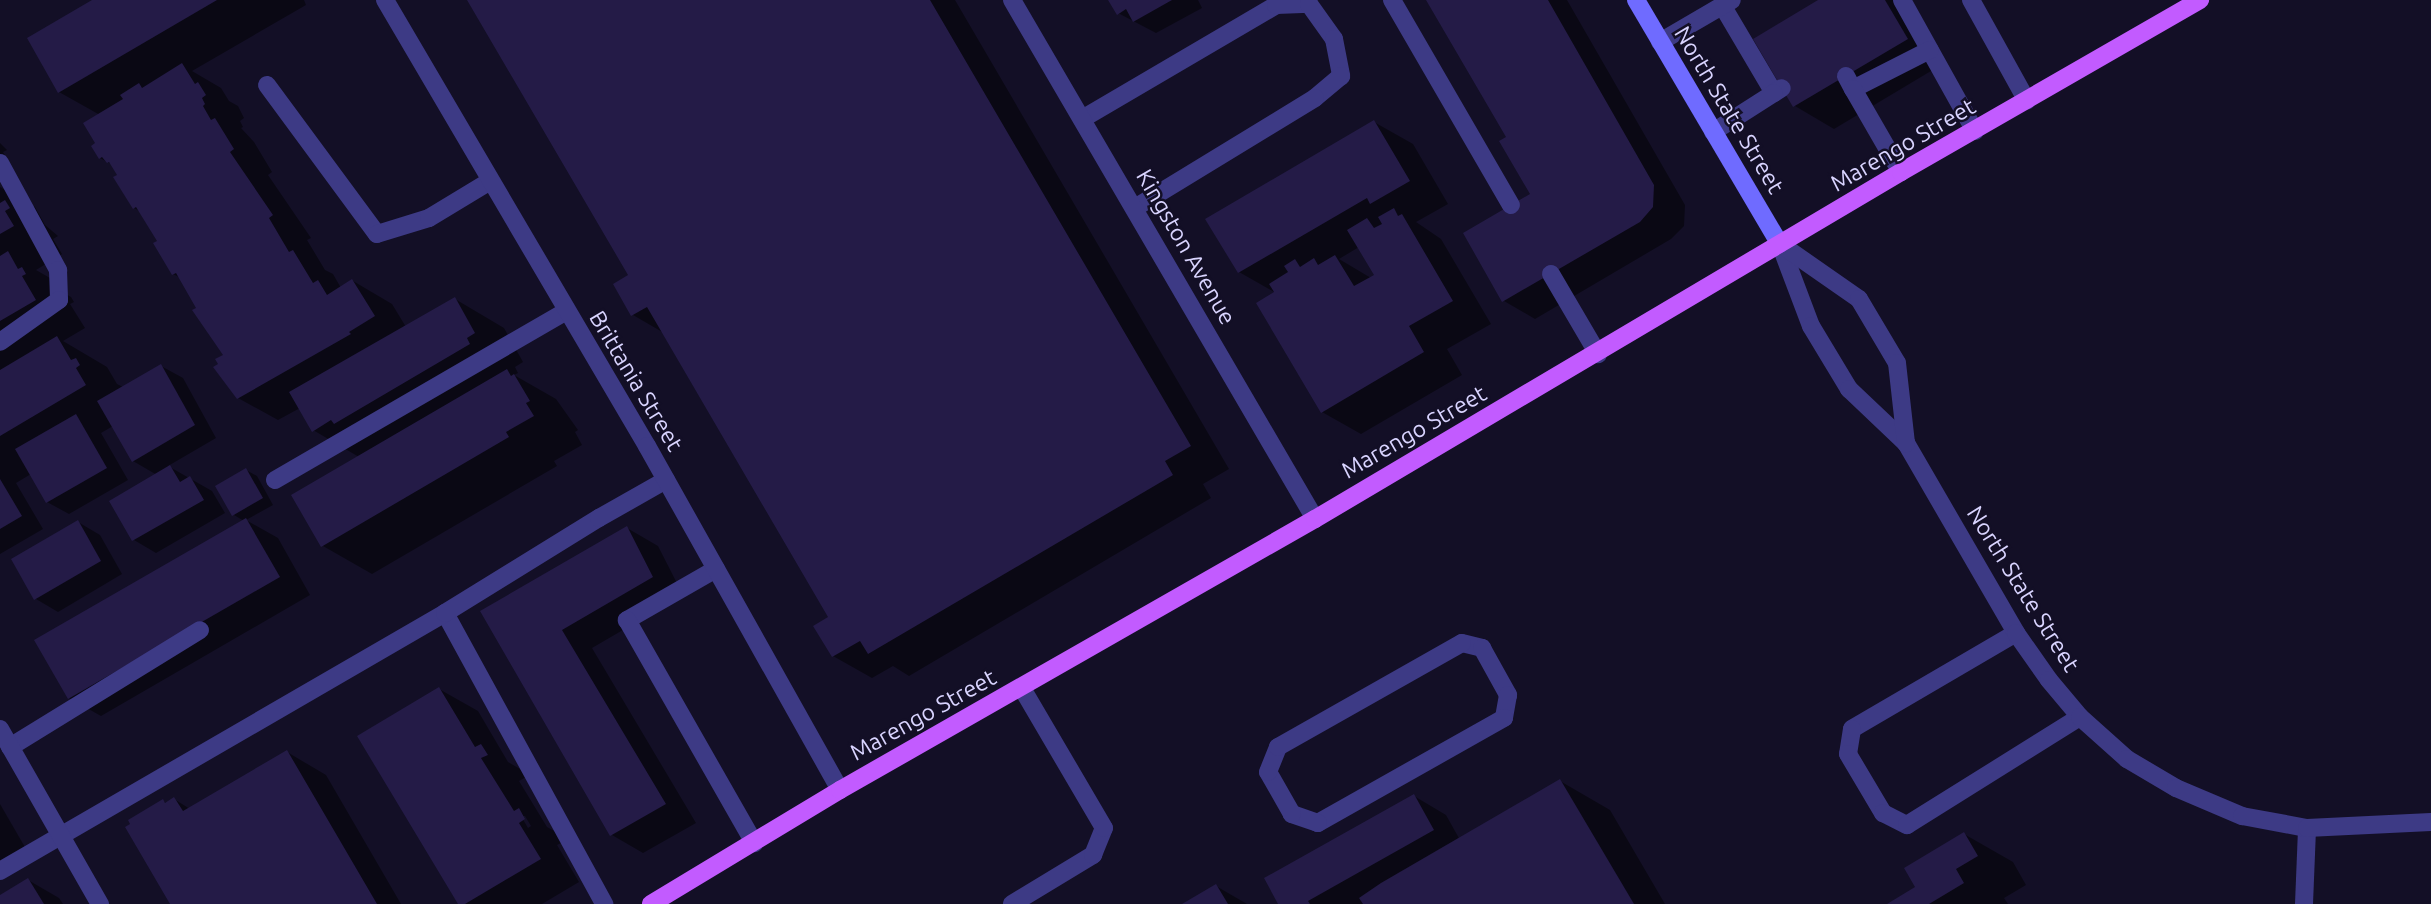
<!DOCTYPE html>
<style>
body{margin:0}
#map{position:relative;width:2431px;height:904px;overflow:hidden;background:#130f26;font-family:Ubuntu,sans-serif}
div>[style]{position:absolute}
.shadow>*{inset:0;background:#0007}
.building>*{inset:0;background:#241b47}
.service>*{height:18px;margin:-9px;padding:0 9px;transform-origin:9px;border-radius:9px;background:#3d3a85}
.minor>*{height:18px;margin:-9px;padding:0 9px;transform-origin:9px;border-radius:9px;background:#3d3a85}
.secondary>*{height:18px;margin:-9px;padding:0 9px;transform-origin:9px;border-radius:9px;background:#6f6bff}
.primary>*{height:18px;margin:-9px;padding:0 9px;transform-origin:9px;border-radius:9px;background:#c25bff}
span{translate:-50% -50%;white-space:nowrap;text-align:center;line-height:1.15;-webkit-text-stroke:5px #130f26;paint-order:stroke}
.street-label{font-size:23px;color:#d9d4ff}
</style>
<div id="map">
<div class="shadow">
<i style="clip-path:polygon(96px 0,304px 0,306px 5px,192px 71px,221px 88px,229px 101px,238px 106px,244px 118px,240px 121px,243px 127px,241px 128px,254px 142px,272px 172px,268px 175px,311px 238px,307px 240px,325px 270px,333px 274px,341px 288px,353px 281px,392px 304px,406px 327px,455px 299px,504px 328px,523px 362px,515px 367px,518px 373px,514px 375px,556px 399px,578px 430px,575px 432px,582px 445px,554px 461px,557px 466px,372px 574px,323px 546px,359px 457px,313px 430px,300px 408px,278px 420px,238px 398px,226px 356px,181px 278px,173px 274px,159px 241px,141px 212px,134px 208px,113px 165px,100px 158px,97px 144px,100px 115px,59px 92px)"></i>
<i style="clip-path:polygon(469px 0,955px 0,1229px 469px,1203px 484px,1211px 498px,909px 676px,893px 666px,872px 678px,833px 656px,830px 617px,664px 333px,633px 315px,630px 276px)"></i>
<i style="clip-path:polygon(1110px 0,1198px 0,1202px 8px,1156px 33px,1118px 13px)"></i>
<i style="clip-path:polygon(1428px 0,1567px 0,1685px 205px,1684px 226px,1671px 239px,1535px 319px,1504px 301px,1532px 195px,1509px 138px)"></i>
<i style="clip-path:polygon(1822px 0,1909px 0,1946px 62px,1834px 129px,1795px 106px,1755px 39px)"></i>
<i style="clip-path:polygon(evenodd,1374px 122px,1413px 144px,1448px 204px,1416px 222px,1441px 239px,1491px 324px,1447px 349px,1462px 375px,1361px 434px,1322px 412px,1276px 293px,1239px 272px,1374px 122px,1359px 247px,1376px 275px,1371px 278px,1339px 259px,1359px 247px)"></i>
<i style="clip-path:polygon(0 143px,7px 150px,3px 152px,13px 170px,0 177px)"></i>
<i style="clip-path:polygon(0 187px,35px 207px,45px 225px,58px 236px,53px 239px,62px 254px,36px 270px,57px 282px,64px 293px,71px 297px,74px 302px,70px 304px,85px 328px,63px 341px,107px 367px,117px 384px,123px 387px,161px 366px,183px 378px,216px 438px,168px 466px,212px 491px,225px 513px,156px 553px,134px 540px,157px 475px,133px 461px,113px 426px,101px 433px,128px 480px,69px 514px,47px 502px,31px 474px,16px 483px,43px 529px,0 554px)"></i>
<i style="clip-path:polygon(246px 470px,257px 476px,273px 505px,246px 520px,278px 538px,310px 595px,101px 716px,69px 698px,244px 521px,234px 515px)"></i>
<i style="clip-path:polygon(78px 522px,100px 535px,122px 574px,58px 612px,36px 599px,13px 560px)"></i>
<i style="clip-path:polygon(627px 528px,658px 546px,683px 595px,592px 648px,696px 823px,643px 853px,612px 835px,483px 611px)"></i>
<i style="clip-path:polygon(evenodd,439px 689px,478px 711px,508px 762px,520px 769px,526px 777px,519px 781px,547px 827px,558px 833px,563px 842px,557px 845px,579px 882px,542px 904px,460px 904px,439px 689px,521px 816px,525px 816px,531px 826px,528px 828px,521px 816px)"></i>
<i style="clip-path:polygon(287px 752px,326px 775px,401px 904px,172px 904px,163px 801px,167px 804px,174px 799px,190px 809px)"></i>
<i style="clip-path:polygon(1560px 781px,1610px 810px,1665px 904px,1280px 904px,1414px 796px,1446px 815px,1460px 840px)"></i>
<i style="clip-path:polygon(0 804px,33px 861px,0 880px)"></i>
<i style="clip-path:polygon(1964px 834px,2013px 862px,2026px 885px,2004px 898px,2008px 904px,1890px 904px,1917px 888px)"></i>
<i style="clip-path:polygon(28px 880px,59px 898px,63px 904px,0 904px,0 897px)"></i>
<i style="clip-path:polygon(1216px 886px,1247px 904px,1186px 904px)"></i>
</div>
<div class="building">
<i style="clip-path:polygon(92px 0,217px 0,58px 93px,27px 38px)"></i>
<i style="clip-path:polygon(467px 0,930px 0,1191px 446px,1165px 461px,1173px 475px,868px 654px,860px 641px,832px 657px,813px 626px,828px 617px,647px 307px,631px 316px,613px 284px,628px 275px)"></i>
<i style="clip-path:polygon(1108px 0,1172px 0,1133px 22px,1126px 9px,1117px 15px)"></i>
<i style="clip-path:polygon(1426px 0,1548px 0,1654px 185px,1653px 207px,1640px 222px,1502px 302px,1463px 233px,1530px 194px,1499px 141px,1506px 137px)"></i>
<i style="clip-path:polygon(1818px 0,1885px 0,1908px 39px,1793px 107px,1753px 39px)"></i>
<i style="clip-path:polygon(182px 63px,195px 84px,198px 82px,206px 95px,202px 98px,205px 104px,203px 106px,211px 120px,215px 118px,234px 149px,230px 152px,273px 215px,269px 218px,289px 252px,293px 250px,313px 283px,318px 280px,327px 295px,352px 279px,375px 316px,349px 332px,351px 334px,237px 399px,213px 367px,218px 364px,215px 359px,223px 355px,192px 310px,196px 308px,176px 273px,172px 275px,153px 243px,157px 241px,136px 207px,133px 209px,113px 177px,117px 175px,109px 162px,107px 163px,102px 157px,99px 159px,91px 146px,95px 143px,83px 123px,123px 99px,120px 95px,139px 83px,142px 88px)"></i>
<i style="clip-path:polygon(1374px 120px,1410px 181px,1370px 204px,1367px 198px,1238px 273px,1205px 219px)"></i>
<i style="clip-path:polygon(5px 200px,10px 208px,5px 211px,14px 226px,0 234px,0 203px)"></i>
<i style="clip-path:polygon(1394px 208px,1398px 216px,1402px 214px,1453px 301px,1409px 326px,1424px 352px,1321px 413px,1256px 303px,1274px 292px,1269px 284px,1288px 272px,1284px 266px,1295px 259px,1300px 267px,1314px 258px,1318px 265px,1335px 255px,1354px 286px,1374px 275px,1347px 230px,1367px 218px,1374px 228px,1382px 224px,1378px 217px)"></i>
<i style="clip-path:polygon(8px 251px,18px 269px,22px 267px,26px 274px,22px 276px,36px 300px,0 321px,0 256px)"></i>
<i style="clip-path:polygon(455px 297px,475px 333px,467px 338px,470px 344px,334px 424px,331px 420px,312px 432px,289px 392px)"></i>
<i style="clip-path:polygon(57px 336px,71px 360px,76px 358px,80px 365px,76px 368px,86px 385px,0 436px,0 370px)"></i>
<i style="clip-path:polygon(161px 364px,195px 425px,132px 462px,97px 401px)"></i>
<i style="clip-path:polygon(507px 369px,511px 376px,514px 374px,530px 401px,526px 403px,534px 416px,506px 432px,509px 437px,321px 547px,291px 495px)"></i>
<i style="clip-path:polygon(76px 414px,107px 468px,46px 503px,15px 449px)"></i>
<i style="clip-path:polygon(170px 465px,180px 482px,190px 476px,204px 500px,132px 541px,109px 501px)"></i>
<i style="clip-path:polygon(246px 468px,263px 498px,232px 516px,215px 486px)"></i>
<i style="clip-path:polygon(0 479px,22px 516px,0 529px)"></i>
<i style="clip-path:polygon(246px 518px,280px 577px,68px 699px,34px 640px)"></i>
<i style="clip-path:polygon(78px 520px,101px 561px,34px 600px,11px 559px)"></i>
<i style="clip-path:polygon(627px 526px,653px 577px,562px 630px,666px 804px,610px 836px,480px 611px)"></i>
<i style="clip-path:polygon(439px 687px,475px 747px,481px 744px,488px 755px,481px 758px,514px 811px,519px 808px,525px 819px,519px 823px,541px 859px,465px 904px,458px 904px,357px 736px)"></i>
<i style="clip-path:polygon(287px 750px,377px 904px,170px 904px,125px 827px,130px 824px,128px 820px,163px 799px,165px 803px,174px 797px,183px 811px)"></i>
<i style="clip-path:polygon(1560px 779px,1634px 904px,1363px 904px,1359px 898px,1381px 883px)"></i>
<i style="clip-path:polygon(1414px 794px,1434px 830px,1308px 901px,1310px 904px,1278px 904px,1264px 878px)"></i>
<i style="clip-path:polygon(1964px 832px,1978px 856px,1956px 869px,1964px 883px,1929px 904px,1887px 904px,1915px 887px,1904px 868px)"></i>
<i style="clip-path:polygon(28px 878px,44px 904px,0 904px,0 895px)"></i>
<i style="clip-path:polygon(1216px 884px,1228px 904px,1182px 904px)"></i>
</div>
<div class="service">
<i style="left:1392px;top:0;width:237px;rotate:59.9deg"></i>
<i style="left:1902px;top:0;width:150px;rotate:60.9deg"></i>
<i style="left:1971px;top:0;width:115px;rotate:61deg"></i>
<i style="left:1722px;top:5px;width:102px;rotate:59.4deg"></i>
<i style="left:1774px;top:93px;width:9px;rotate:-32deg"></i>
<i style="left:1660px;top:42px;width:83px;rotate:-30.3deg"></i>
<i style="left:1846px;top:76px;width:15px;rotate:62deg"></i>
<i style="left:1853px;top:89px;width:86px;rotate:-26.9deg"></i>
<i style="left:267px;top:85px;width:185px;rotate:53.6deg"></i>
<i style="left:377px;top:234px;width:54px;rotate:-17.1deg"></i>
<i style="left:429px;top:218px;width:71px;rotate:-31.2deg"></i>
<i style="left:1853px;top:89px;width:96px;rotate:60deg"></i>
<i style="left:1082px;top:119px;width:225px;rotate:-30.4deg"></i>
<i style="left:1276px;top:5px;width:33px;rotate:-2deg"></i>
<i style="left:1309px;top:4px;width:43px;rotate:54.5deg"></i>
<i style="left:1334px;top:39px;width:38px;rotate:79deg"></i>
<i style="left:1341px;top:76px;width:34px;rotate:140deg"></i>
<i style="left:1315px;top:98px;width:211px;rotate:148.6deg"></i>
<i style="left:1713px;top:132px;width:72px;rotate:-32.6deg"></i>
<i style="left:0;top:163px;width:122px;rotate:61.5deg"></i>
<i style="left:58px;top:270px;width:30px;rotate:88deg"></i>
<i style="left:59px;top:300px;width:72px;rotate:144.6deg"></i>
<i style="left:1551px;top:274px;width:93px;rotate:59.6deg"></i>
<i style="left:275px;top:480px;width:337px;rotate:-30.1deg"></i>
<i style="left:716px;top:569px;width:103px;rotate:150.2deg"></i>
<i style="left:627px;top:620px;width:257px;rotate:60.3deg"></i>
<i style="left:445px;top:613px;width:332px;rotate:61.3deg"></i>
<i style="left:2016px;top:633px;width:190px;rotate:149.7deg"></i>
<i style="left:1852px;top:729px;width:25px;rotate:99deg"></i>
<i style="left:1848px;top:754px;width:69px;rotate:59.3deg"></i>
<i style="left:1883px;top:813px;width:27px;rotate:27deg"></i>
<i style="left:1907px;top:825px;width:204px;rotate:-32deg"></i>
<i style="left:1462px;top:643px;width:21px;rotate:14deg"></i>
<i style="left:1482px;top:648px;width:54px;rotate:61deg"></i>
<i style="left:1508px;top:695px;width:23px;rotate:100deg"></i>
<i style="left:1504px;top:718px;width:214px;rotate:150.6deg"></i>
<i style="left:1318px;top:823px;width:28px;rotate:-161deg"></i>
<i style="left:1292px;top:814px;width:48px;rotate:-119.7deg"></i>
<i style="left:1268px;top:772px;width:27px;rotate:-68deg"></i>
<i style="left:1278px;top:747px;width:211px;rotate:-29.5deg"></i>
<i style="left:10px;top:747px;width:223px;rotate:-31.6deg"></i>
<i style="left:0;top:871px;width:514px;rotate:-30.1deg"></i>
<i style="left:445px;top:613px;width:181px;rotate:-31.7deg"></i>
<i style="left:599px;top:518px;width:77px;rotate:-29.6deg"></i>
<i style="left:1012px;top:904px;width:95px;rotate:-31.2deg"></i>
<i style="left:1093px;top:855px;width:29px;rotate:-68deg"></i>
<i style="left:1104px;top:828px;width:162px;rotate:-120.4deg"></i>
<i style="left:2304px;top:904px;width:76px;rotate:-87.7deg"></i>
</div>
<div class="minor">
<i style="left:385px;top:0;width:517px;rotate:59.57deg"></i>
<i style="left:647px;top:446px;width:394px;rotate:60.7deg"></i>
<i style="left:1012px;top:0;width:601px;rotate:59.72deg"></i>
<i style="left:1780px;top:244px;width:88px;rotate:69.3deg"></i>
<i style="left:1811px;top:326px;width:74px;rotate:58.9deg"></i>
<i style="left:1849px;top:389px;width:79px;rotate:43.5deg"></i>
<i style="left:1906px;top:443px;width:220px;rotate:59.9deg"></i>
<i style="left:2016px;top:633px;width:57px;rotate:54.9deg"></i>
<i style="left:2049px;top:680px;width:48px;rotate:50deg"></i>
<i style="left:2080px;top:717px;width:63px;rotate:41.8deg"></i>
<i style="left:2127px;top:759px;width:57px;rotate:30.6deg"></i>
<i style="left:2176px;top:788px;width:72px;rotate:23deg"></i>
<i style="left:2242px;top:816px;width:66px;rotate:10.5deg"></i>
<i style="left:2307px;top:828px;width:124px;rotate:-2.8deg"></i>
<i style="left:1780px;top:244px;width:96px;rotate:34.8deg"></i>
<i style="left:1859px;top:299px;width:74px;rotate:59.3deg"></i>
<i style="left:1897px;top:363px;width:81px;rotate:83.6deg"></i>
<i style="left:0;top:729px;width:202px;rotate:60.3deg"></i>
</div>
<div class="secondary">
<i style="left:1636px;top:0;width:283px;rotate:59.5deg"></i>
</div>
<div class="primary">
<i style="left:651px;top:904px;width:221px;rotate:-31.1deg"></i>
<i style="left:840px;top:790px;width:547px;rotate:-29.71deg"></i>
<i style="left:1315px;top:519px;width:681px;rotate:-30.63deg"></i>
<i style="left:1901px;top:172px;width:345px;rotate:-29.9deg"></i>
</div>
<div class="street-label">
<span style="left:1729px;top:110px;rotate:59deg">North State Street</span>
<span style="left:1903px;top:145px;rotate:-30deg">Marengo Street</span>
<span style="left:1186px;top:247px;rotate:60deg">Kingston Avenue</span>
<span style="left:636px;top:381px;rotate:59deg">Brittania Street</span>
<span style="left:1414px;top:432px;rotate:-30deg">Marengo Street</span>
<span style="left:2023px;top:589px;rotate:58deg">North State Street</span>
<span style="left:923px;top:715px;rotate:-29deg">Marengo Street</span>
</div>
</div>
